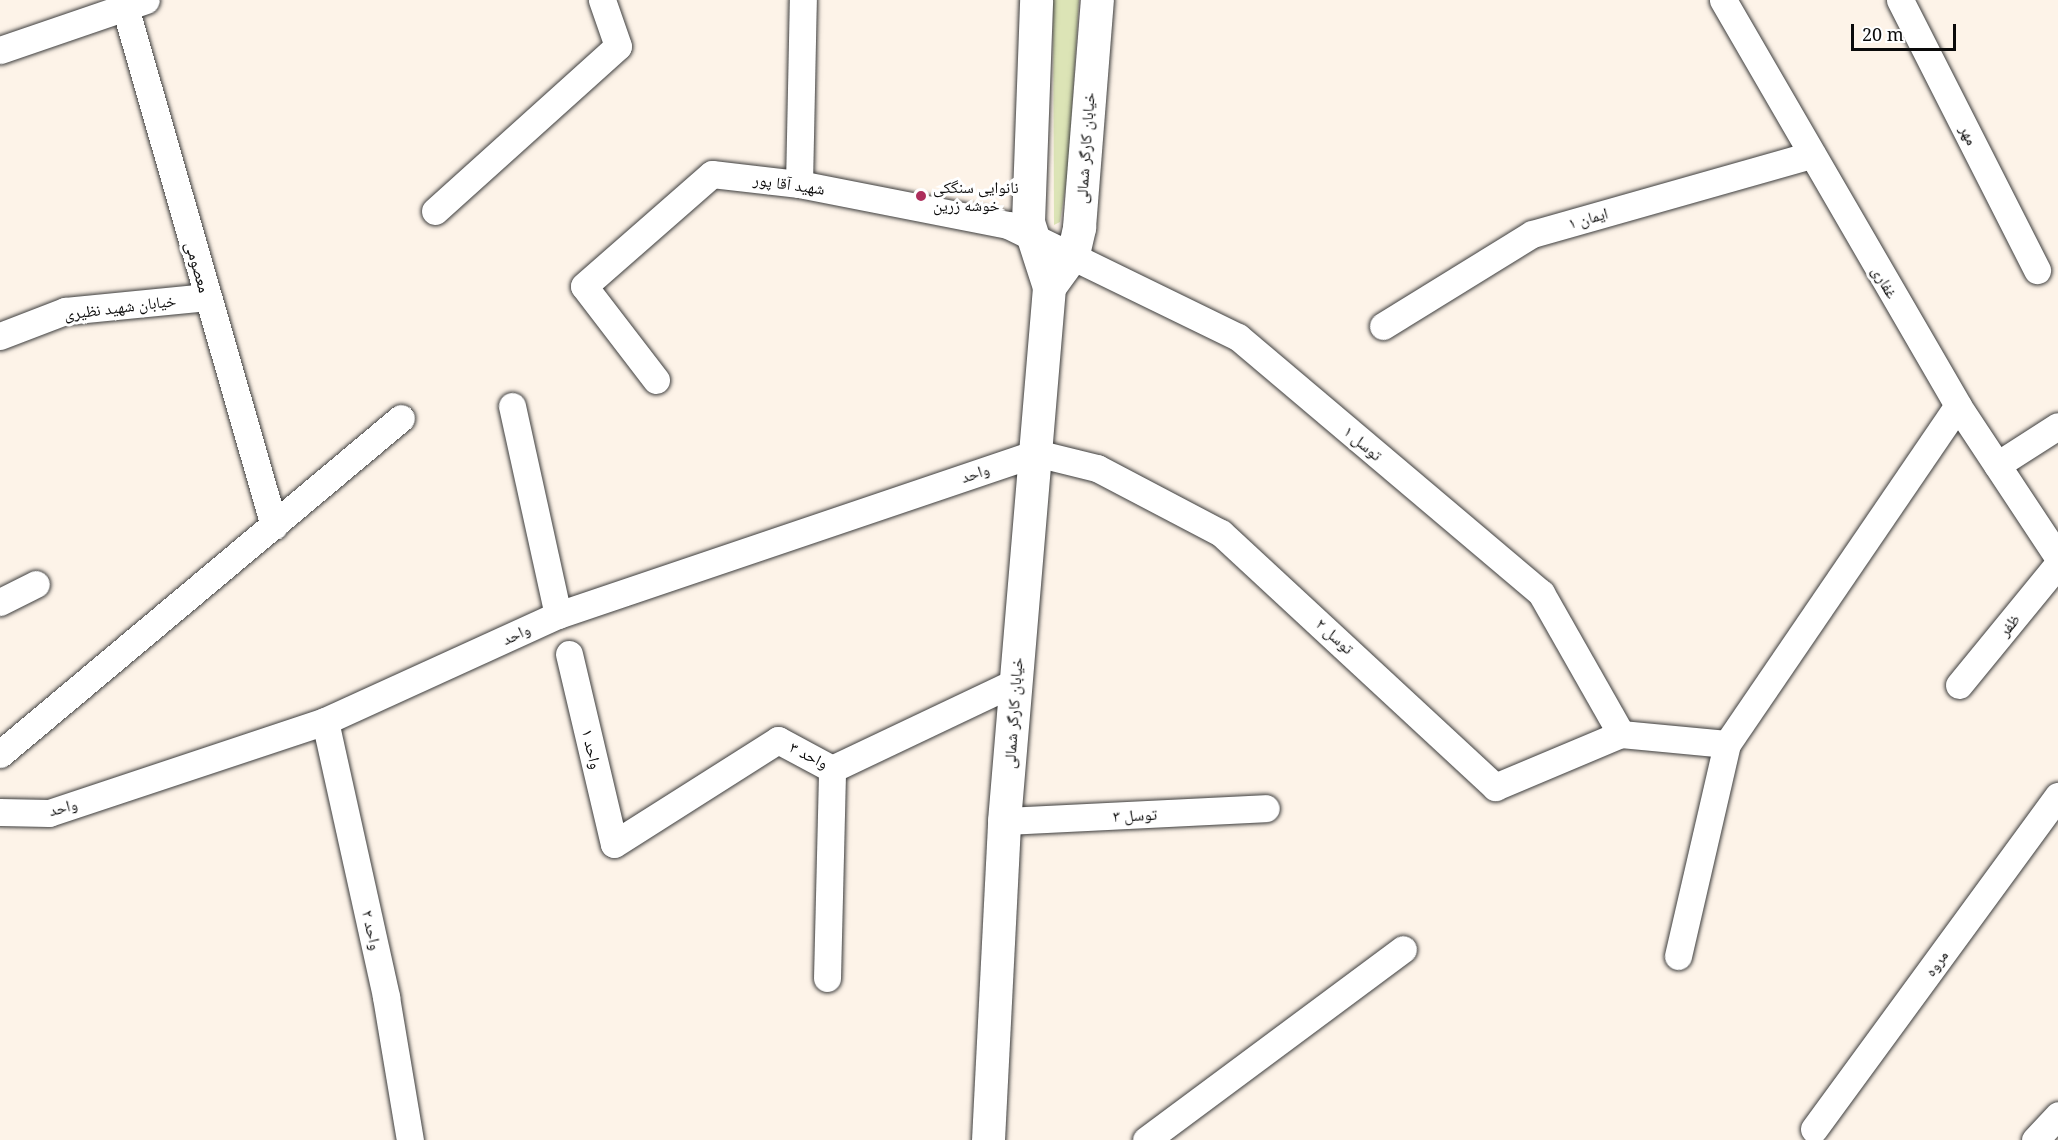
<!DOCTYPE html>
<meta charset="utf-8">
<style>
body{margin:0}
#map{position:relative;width:2058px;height:1140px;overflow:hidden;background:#fdf3e8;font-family:"Noto Serif","Noto Naskh Arabic",serif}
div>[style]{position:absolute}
.green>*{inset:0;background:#dce4b6}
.roads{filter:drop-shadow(0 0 2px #3d3d3d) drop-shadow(0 0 2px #3d3d3d)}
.minor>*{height:27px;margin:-13.5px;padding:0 13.5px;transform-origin:13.5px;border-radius:13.5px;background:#fff}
.tertiary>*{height:33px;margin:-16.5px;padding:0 16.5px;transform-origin:16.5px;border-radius:16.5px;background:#fff}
.dots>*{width:16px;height:16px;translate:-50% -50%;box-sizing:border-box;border:3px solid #fff;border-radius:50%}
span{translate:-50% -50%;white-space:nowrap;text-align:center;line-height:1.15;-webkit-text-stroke:6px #fff;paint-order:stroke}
.street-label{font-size:16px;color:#0a0a0a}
.poi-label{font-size:16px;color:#0a0a0a}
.left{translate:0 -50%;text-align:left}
.scale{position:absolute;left:1851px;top:24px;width:105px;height:27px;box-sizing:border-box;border:3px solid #0a0a0a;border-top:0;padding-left:8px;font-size:18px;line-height:21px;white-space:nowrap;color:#0a0a0a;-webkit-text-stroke:4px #fff;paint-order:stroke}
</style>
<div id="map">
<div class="green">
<i style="clip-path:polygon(1053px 0,1079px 0,1068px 171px,1060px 222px,1054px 225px)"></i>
</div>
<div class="roads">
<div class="minor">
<i style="left:1723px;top:0;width:469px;rotate:59.9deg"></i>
<i style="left:1958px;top:406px;width:181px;rotate:56.5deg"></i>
<i style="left:1900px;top:0;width:303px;rotate:63.1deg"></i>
<i style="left:125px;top:7px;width:540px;rotate:73.98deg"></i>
<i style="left:0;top:50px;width:154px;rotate:-18.9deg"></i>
<i style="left:799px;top:184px;width:184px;rotate:-88.8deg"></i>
<i style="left:435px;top:211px;width:246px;rotate:-42deg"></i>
<i style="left:618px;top:46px;width:49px;rotate:-109.2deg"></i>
<i style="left:1383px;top:326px;width:175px;rotate:-31.7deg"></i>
<i style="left:1532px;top:234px;width:291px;rotate:-15.8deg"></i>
<i style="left:0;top:336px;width:70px;rotate:-21deg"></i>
<i style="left:65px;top:311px;width:143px;rotate:-5.6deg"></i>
<i style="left:656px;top:380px;width:118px;rotate:-127.5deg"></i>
<i style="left:584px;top:286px;width:170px;rotate:-41.2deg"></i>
<i style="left:712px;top:174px;width:88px;rotate:6.6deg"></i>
<i style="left:799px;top:184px;width:213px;rotate:11.1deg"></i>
<i style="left:1008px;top:225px;width:256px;rotate:26deg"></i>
<i style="left:1238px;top:337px;width:397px;rotate:40.2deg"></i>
<i style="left:1541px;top:593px;width:162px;rotate:60.4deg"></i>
<i style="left:512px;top:406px;width:214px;rotate:77.6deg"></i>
<i style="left:1997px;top:465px;width:72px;rotate:-32.6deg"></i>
<i style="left:0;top:602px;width:40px;rotate:-26.6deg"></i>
<i style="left:569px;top:654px;width:195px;rotate:76.7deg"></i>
<i style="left:614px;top:844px;width:194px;rotate:-32.4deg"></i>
<i style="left:778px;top:740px;width:61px;rotate:28.2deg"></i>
<i style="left:832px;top:769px;width:203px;rotate:-25.4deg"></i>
<i style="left:1959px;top:685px;width:156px;rotate:-50.7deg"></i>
<i style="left:325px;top:721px;width:283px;rotate:77.5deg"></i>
<i style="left:386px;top:997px;width:145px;rotate:80.5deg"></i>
<i style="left:0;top:754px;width:523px;rotate:-39.96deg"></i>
<i style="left:0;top:812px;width:49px;rotate:1.2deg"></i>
<i style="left:49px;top:813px;width:291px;rotate:-18.4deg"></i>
<i style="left:325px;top:721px;width:256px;rotate:-24.5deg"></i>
<i style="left:558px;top:615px;width:505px;rotate:-18.72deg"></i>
<i style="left:1036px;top:453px;width:63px;rotate:13.8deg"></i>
<i style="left:1097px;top:468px;width:140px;rotate:27.7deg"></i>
<i style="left:1221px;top:533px;width:374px;rotate:42.8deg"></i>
<i style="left:1495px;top:787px;width:137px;rotate:-22.8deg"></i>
<i style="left:1621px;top:734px;width:106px;rotate:5.4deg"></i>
<i style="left:1727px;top:744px;width:409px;rotate:-55.7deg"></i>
<i style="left:1004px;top:821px;width:262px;rotate:-2.8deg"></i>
<i style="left:1678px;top:956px;width:218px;rotate:-77deg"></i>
<i style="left:827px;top:978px;width:209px;rotate:-88.6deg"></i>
<i style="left:1814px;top:1129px;width:413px;rotate:-53.8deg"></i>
<i style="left:1146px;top:1140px;width:320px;rotate:-36.6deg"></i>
<i style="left:2035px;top:1140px;width:34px;rotate:-47deg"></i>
</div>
<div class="tertiary">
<i style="left:1049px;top:287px;width:41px;rotate:-54deg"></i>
<i style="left:1073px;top:254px;width:28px;rotate:-77deg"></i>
<i style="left:1079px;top:227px;width:228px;rotate:-85.5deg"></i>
<i style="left:988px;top:1140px;width:319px;rotate:-87.1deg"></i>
<i style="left:1004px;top:821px;width:536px;rotate:-85.18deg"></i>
<i style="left:1049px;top:287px;width:68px;rotate:-107.9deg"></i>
<i style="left:1028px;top:222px;width:222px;rotate:-87.9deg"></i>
</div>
</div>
<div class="dots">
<i style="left:921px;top:196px;background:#ad2e5c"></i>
</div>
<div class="street-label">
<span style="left:1969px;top:135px;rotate:63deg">مهر</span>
<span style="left:1085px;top:148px;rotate:-86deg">خیابان کارگر شمالی</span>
<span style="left:789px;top:184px;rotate:8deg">شهید آقا پور</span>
<span style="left:1588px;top:218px;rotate:-16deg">ایمان ۱</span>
<span style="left:198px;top:267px;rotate:74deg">معصومی</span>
<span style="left:1885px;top:282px;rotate:60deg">غفاری</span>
<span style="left:120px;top:307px;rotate:-7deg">خیابان شهید نظیری</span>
<span style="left:1363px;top:443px;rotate:40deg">توسل ۱</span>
<span style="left:975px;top:473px;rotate:-19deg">واحد</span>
<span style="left:2009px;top:625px;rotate:-51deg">ظفر</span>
<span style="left:516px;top:634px;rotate:-25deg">واحد</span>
<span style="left:1335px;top:636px;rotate:42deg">توسل ۲</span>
<span style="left:1013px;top:713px;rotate:-86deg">خیابان کارگر شمالی</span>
<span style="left:592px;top:749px;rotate:77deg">واحد ۱</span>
<span style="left:809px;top:755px;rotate:27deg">واحد ۳</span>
<span style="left:63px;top:807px;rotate:-15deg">واحد</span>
<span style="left:1135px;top:815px;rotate:-3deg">توسل ۳</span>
<span style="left:372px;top:930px;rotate:77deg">واحد ۲</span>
<span style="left:1936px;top:963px;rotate:-54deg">مروه</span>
</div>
<div class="poi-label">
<span class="left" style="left:933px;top:196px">نانوایی سنگکی<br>خوشه زرین</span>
</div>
<div class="scale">20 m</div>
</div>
